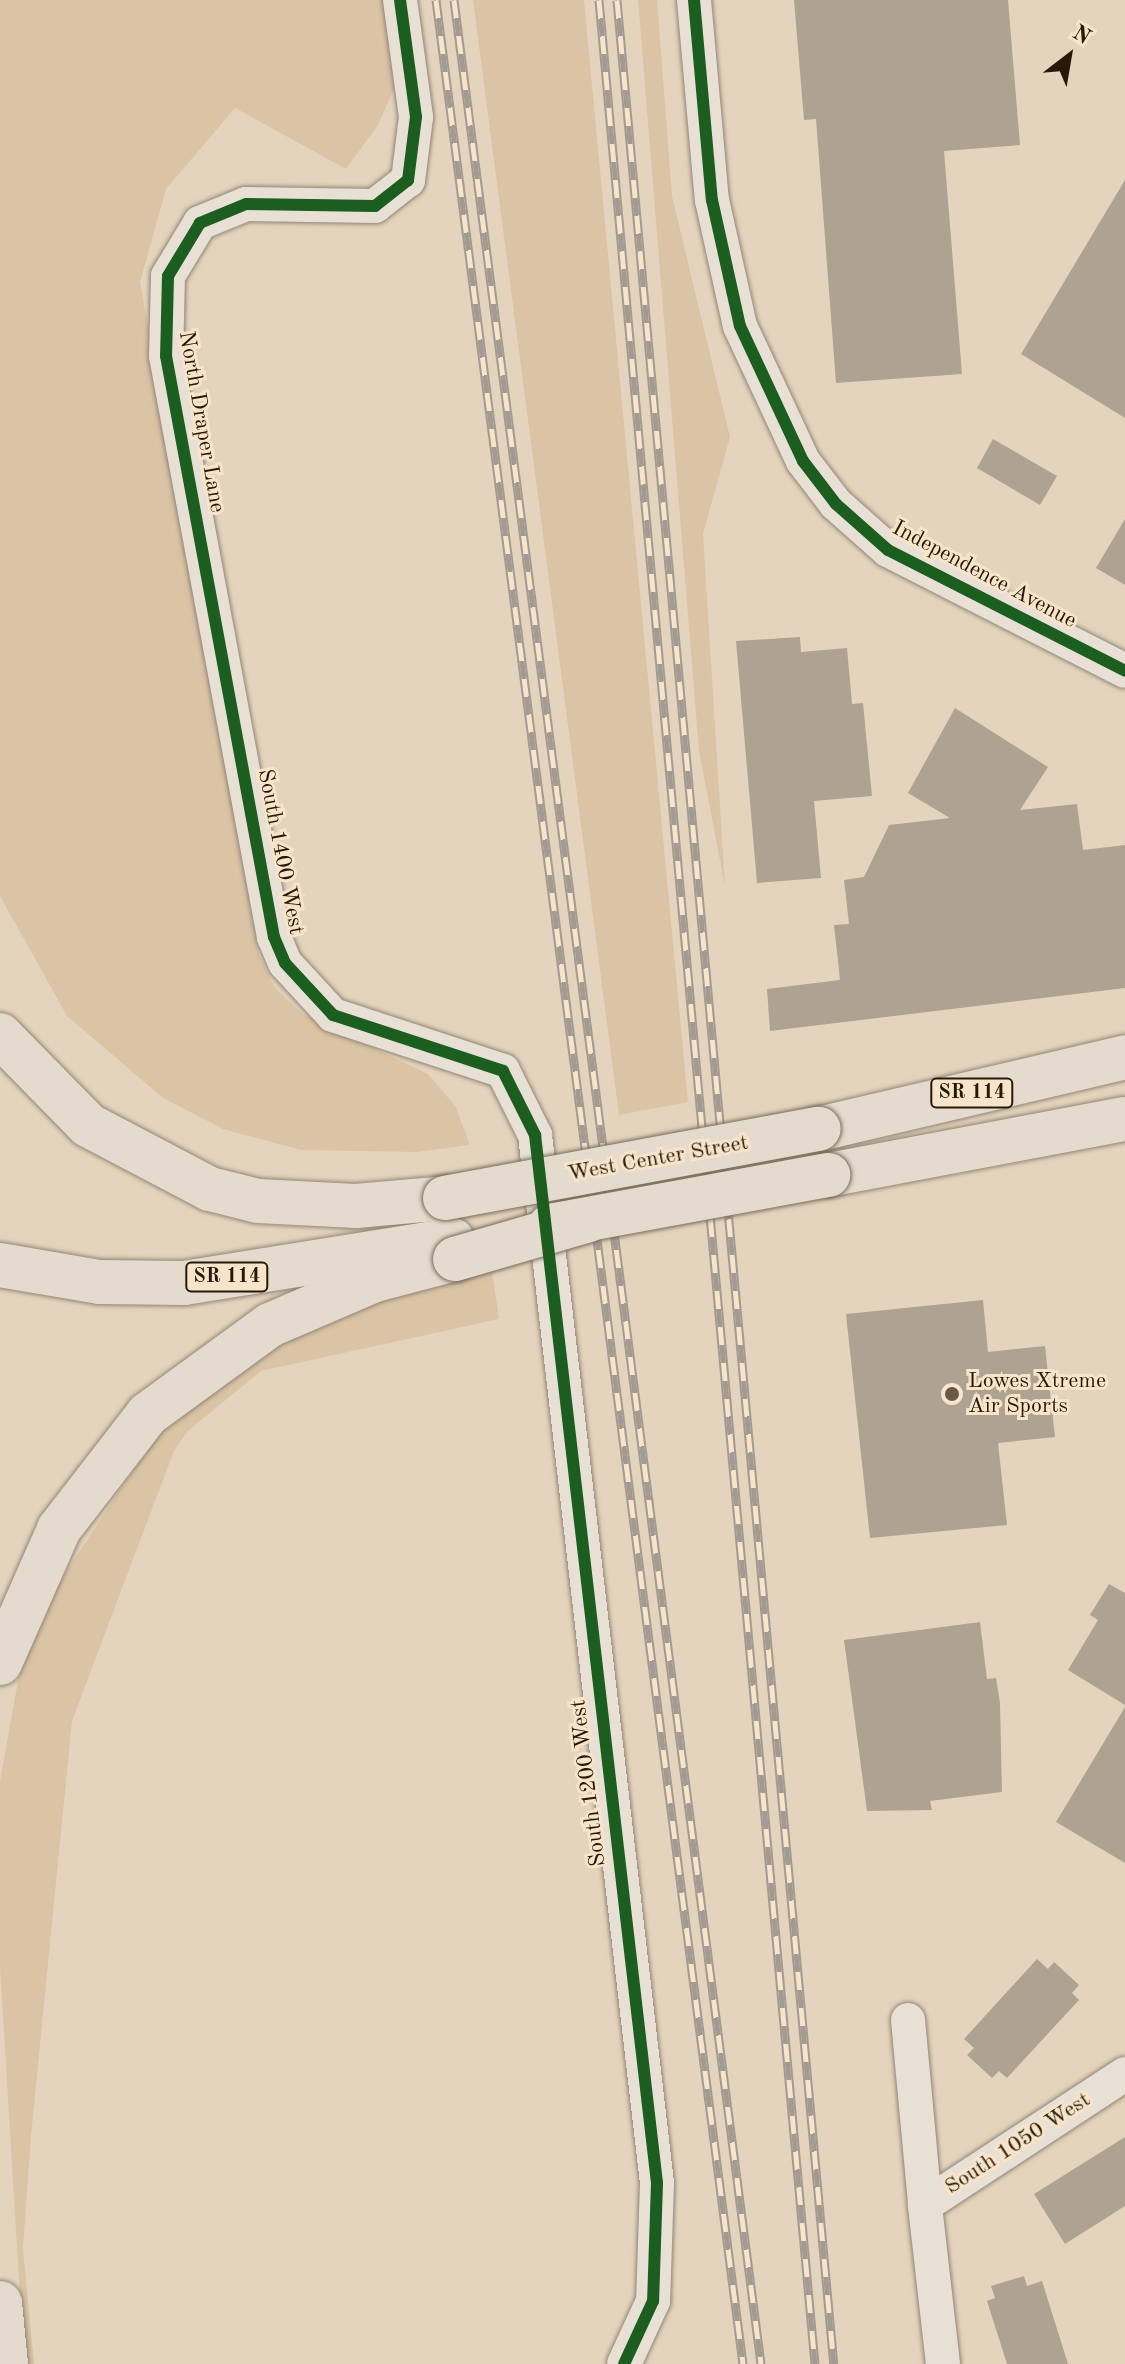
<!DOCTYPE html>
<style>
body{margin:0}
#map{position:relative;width:1125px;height:2364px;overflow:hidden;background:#e5d4bd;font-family:"Old Standard TT",serif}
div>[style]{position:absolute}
.green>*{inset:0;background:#dbc4a5}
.building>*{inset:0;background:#aea292}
.roads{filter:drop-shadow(0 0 2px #918677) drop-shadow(0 0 2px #918677)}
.minor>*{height:34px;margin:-17px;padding:0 17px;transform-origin:17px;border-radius:17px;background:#e8e0d5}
.major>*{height:44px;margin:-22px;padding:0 22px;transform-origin:22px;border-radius:22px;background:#e4dbce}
.highway>*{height:44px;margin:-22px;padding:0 22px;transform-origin:22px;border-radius:22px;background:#e4dbce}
.rail>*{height:9px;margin-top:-4.5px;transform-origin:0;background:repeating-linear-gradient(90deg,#f8e4ca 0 18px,#a39b91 0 36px);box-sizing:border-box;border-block:2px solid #a39b91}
.bridges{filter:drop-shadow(0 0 2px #766c5e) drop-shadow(0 0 2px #766c5e)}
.major-bridge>*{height:44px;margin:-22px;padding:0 22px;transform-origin:22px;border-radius:22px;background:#e4dbce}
.highway-bridge>*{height:44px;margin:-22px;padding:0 22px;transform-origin:22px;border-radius:22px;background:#e4dbce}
.cycleway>*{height:12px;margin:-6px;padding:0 6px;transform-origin:6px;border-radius:6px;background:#1b5e20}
.dots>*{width:22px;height:22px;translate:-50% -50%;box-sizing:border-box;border:4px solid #f8e4ca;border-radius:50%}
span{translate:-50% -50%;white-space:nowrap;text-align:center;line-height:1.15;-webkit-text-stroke:6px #f8e4ca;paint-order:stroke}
.shield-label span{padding:2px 6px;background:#f8e4ca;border:2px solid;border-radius:6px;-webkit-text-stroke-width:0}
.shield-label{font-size:20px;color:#261907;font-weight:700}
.street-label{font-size:22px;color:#261907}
.poi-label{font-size:22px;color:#261907}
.left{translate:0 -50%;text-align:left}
.north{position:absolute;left:1029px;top:16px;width:80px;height:80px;-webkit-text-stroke:6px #f8e4ca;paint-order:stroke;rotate:31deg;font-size:22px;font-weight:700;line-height:32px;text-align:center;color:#261907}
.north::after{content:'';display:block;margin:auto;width:28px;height:36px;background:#261907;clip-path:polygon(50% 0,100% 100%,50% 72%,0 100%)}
</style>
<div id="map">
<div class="green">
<i style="clip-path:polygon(0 0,383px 0,399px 77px,378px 125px,346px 169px,235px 108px,166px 189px,140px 282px,259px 955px,275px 988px,304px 1015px,428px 1074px,456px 1107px,470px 1145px,417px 1152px,301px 1150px,223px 1129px,163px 1098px,67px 1016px,0 896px)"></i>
<i style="clip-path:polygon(473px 0,584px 0,688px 1102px,619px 1115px)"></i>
<i style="clip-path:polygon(638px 0,657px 0,672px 196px,730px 437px,703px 534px,725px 886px,699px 751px)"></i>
<i style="clip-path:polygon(492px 1270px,499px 1319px,261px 1371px,188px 1431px,174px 1451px,72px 1721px,31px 2136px,23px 2249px,34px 2364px,24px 2364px,0 1967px,0 1781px,27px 1631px,155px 1437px,252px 1356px,368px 1301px)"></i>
</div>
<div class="building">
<i style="clip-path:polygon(794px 0,1008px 0,1020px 145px,944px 151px,962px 374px,836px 383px,816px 119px,804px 120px)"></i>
<i style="clip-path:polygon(1125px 180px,1125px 418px,1021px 354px)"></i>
<i style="clip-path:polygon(993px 439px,1057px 476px,1040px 505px,977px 468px)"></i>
<i style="clip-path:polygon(1125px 519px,1125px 585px,1096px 568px)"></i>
<i style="clip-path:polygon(800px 637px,801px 652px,847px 648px,852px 704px,863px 703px,872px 796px,814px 801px,821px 878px,757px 883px,736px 641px)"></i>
<i style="clip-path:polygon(955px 708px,1048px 767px,1020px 810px,1077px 804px,1083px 850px,1125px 845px,1125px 988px,770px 1031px,767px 989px,840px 980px,834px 925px,849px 924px,844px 880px,864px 877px,889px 825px,950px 818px,908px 793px)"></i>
<i style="clip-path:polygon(983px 1300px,988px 1352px,1045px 1346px,1055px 1437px,998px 1443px,1007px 1525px,870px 1538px,846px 1314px)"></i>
<i style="clip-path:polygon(1109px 1584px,1125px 1593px,1125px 1705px,1068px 1670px,1098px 1620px,1090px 1615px)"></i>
<i style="clip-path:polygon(980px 1622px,987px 1679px,996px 1678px,1000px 1703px,1002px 1792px,930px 1801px,932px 1810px,867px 1811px,844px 1640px)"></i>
<i style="clip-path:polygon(1125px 1707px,1125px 1863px,1056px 1822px)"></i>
<i style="clip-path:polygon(1037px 1959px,1048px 1969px,1054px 1962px,1079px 1985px,1072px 1993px,1079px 2000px,1007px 2078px,999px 2071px,992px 2078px,967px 2055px,974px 2048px,964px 2039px)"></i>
<i style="clip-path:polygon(1125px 2137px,1125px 2206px,1065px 2244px,1034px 2194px)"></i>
<i style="clip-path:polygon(1024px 2276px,1027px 2286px,1042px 2281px,1068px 2364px,1007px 2364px,987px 2301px,995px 2298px,991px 2286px)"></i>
</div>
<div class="roads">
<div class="minor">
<i style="left:400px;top:0;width:118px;rotate:82.2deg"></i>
<i style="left:416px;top:117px;width:64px;rotate:97.2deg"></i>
<i style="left:408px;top:180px;width:42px;rotate:141.8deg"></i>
<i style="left:375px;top:206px;width:129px;rotate:-179.1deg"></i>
<i style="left:246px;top:204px;width:50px;rotate:157.6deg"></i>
<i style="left:200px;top:223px;width:62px;rotate:121.1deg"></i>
<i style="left:168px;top:276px;width:80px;rotate:91.4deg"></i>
<i style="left:166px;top:356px;width:591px;rotate:79.47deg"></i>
<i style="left:274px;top:937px;width:28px;rotate:67deg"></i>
<i style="left:285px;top:963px;width:71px;rotate:47.3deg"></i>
<i style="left:333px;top:1015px;width:179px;rotate:18.2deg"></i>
<i style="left:503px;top:1071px;width:72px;rotate:63.4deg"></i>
<i style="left:535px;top:1135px;width:1055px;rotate:83.36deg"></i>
<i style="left:657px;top:2183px;width:118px;rotate:91.9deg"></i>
<i style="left:653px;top:2301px;width:69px;rotate:114.7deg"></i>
<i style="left:694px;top:0;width:201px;rotate:84.9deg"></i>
<i style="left:712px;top:200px;width:129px;rotate:77.5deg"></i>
<i style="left:740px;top:326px;width:149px;rotate:65deg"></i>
<i style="left:803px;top:461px;width:54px;rotate:52.5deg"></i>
<i style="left:836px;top:504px;width:69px;rotate:41.5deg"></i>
<i style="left:888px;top:550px;width:266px;rotate:27deg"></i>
<i style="left:908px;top:2020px;width:186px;rotate:84.7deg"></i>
<i style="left:943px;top:2364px;width:160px;rotate:-96.5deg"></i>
<i style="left:925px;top:2205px;width:239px;rotate:-33.2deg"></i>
</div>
<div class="major">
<i style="left:0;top:1035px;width:126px;rotate:45.6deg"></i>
<i style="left:88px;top:1125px;width:138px;rotate:27.7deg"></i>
<i style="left:210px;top:1189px;width:49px;rotate:14deg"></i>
<i style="left:258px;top:1201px;width:98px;rotate:2.9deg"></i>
<i style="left:356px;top:1206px;width:89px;rotate:-5.1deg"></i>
<i style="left:819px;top:1129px;width:314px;rotate:-13.2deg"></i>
<i style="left:828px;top:1175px;width:302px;rotate:-10.7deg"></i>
<i style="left:0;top:1265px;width:100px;rotate:9.7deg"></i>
<i style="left:99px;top:1282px;width:85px;rotate:0.7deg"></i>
<i style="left:184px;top:1283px;width:272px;rotate:-9.1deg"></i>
</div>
<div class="highway">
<i style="left:0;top:1663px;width:146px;rotate:-66.2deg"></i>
<i style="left:59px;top:1529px;width:145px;rotate:-52.3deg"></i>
<i style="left:148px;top:1414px;width:151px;rotate:-36.1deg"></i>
<i style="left:270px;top:1325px;width:114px;rotate:-23.2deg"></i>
<i style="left:375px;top:1280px;width:83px;rotate:-14.7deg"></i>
<i style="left:0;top:2303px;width:61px;rotate:84.4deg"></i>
</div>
</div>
<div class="rail">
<i style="left:436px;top:0;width:2384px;rotate:82.6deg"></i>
<i style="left:454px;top:0;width:2384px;rotate:82.6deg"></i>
<i style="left:599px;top:0;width:2374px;rotate:84.78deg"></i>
<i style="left:617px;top:0;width:2374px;rotate:84.76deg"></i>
</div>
<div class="bridges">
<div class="major-bridge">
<i style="left:445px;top:1198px;width:380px;rotate:-10.5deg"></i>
<i style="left:550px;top:1226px;width:283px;rotate:-10.4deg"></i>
</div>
<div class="highway-bridge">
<i style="left:455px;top:1259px;width:140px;rotate:-16.2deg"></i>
</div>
</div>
<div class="cycleway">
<i style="left:400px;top:0;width:118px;rotate:82.2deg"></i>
<i style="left:416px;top:117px;width:64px;rotate:97.2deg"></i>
<i style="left:408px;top:180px;width:42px;rotate:141.8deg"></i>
<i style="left:375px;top:206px;width:129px;rotate:-179.1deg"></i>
<i style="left:246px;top:204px;width:50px;rotate:157.6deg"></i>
<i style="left:200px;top:223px;width:62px;rotate:121.1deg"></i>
<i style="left:168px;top:276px;width:80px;rotate:91.4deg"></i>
<i style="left:166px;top:356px;width:591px;rotate:79.47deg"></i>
<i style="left:274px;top:937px;width:28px;rotate:67deg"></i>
<i style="left:285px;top:963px;width:71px;rotate:47.3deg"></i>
<i style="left:333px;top:1015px;width:179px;rotate:18.2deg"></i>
<i style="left:503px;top:1071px;width:72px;rotate:63.4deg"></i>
<i style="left:535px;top:1135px;width:1055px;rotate:83.36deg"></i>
<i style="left:657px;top:2183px;width:118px;rotate:91.9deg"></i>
<i style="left:653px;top:2301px;width:69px;rotate:114.7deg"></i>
<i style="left:694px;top:0;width:201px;rotate:84.9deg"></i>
<i style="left:712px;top:200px;width:129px;rotate:77.5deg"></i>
<i style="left:740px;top:326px;width:149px;rotate:65deg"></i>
<i style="left:803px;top:461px;width:54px;rotate:52.5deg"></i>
<i style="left:836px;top:504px;width:69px;rotate:41.5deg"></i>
<i style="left:888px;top:550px;width:266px;rotate:27deg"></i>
</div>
<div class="dots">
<i style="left:952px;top:1394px;background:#695a47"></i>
</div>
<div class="shield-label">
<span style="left:972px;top:1093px">SR 114</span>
<span style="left:227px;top:1277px">SR 114</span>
</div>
<div class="street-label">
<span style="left:201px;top:422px;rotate:80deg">North Draper Lane</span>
<span style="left:984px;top:575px;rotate:28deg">Independence Avenue</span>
<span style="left:280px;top:852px;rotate:79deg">South 1400 West</span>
<span style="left:658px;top:1159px;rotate:-10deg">West Center Street</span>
<span style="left:589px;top:1783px;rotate:-97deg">South 1200 West</span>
<span style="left:1018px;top:2144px;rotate:-33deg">South 1050 West</span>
</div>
<div class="poi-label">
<span class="left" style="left:968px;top:1394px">Lowes Xtreme<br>Air Sports</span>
</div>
<div class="north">N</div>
</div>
